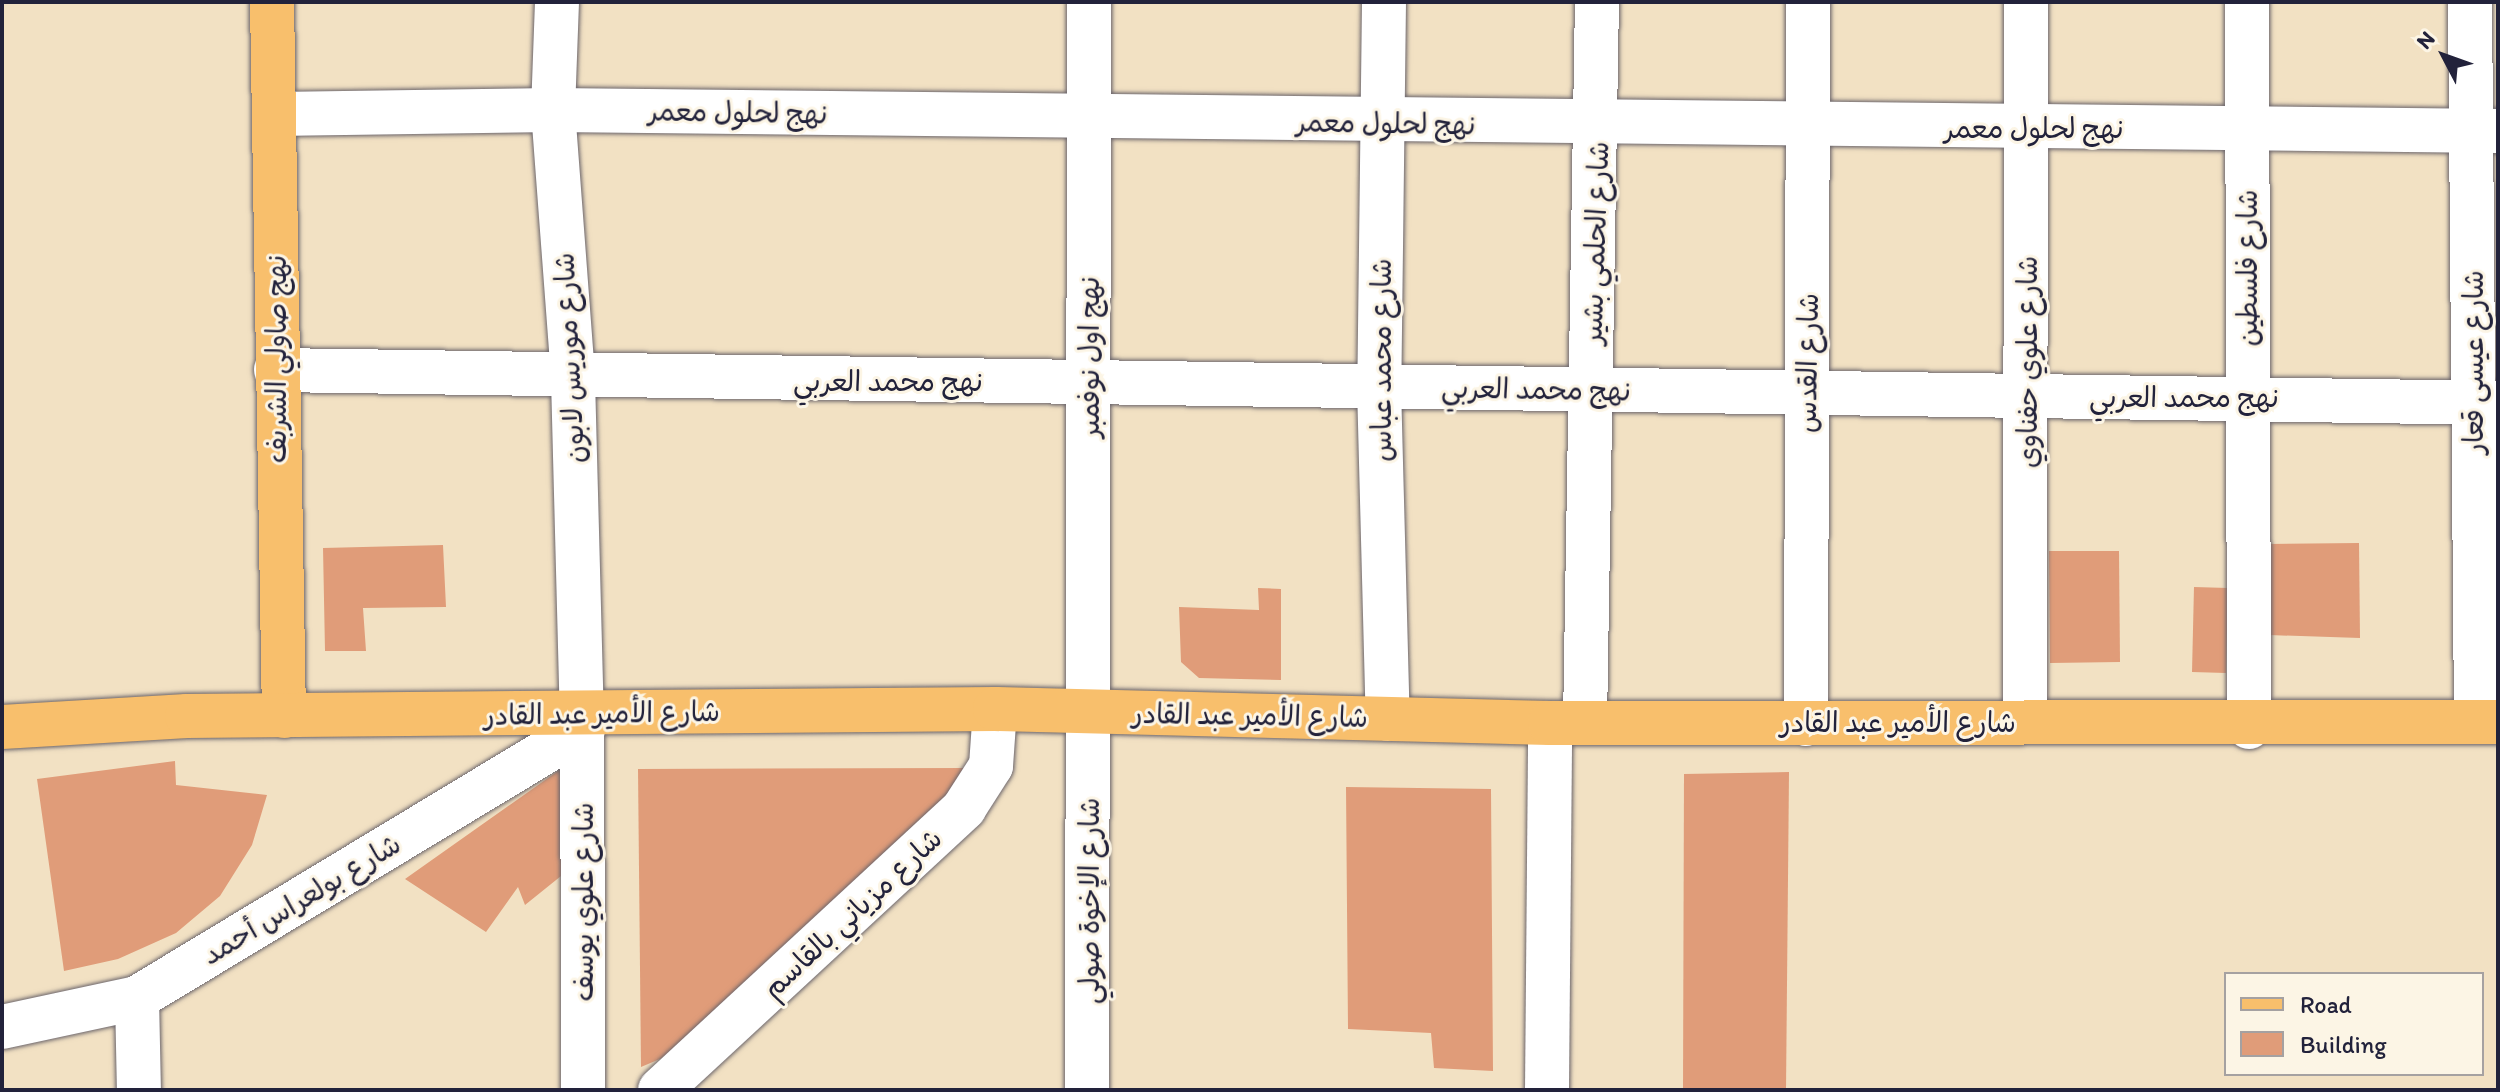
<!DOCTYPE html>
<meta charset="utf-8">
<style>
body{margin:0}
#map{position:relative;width:2500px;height:1092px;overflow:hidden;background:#f2e1c3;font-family:Itim,"Playpen Sans Arabic",sans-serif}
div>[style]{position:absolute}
.building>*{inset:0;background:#e09c79}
.roads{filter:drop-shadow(0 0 2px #6b656b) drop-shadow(0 0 2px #6b656b)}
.minor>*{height:44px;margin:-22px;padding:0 22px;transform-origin:22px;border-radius:22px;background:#fff}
.major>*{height:44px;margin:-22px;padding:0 22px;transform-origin:22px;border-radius:22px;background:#f8bf6c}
span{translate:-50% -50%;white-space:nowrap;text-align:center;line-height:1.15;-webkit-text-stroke:6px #fcf5e5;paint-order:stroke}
.street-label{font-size:28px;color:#22223b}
.frame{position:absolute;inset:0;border:4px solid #22223b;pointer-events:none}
.legend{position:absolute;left:2224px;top:972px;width:260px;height:104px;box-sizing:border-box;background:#fcf5e5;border:2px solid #a5a1a1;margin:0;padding:10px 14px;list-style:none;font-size:24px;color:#22223b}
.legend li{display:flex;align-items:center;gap:16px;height:40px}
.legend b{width:40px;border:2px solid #a5a1a1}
.north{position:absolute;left:2404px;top:16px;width:80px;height:80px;-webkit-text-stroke:6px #fcf5e5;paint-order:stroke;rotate:311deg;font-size:22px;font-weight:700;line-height:32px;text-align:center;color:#22223b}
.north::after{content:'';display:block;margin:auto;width:28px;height:36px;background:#22223b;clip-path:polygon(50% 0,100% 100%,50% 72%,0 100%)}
</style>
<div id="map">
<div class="building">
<i style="clip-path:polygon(2359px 543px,2360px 638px,2269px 635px,2268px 544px)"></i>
<i style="clip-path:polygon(443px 545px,446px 607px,363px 608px,366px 651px,325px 651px,323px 548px)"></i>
<i style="clip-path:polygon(2049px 551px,2119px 551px,2120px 662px,2050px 663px)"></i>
<i style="clip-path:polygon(2194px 587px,2228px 588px,2226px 673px,2192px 672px)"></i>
<i style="clip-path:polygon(1258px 588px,1281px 589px,1281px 680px,1199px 678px,1181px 662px,1179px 607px,1259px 610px)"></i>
<i style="clip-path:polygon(175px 761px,176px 785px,267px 795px,252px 845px,220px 896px,176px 933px,118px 959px,64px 971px,37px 779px)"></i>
<i style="clip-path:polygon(565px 766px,566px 872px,525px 905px,518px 887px,486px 932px,405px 879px)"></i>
<i style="clip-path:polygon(967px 768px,954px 793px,667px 1056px,641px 1067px,638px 769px)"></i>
<i style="clip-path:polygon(1789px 772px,1786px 1090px,1683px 1090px,1684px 774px)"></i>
<i style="clip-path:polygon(1346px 787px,1491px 789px,1493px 1071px,1434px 1068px,1431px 1033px,1348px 1029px)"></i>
</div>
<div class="roads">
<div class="minor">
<i style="left:557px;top:2px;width:108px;rotate:92.1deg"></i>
<i style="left:553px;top:110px;width:270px;rotate:85.7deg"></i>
<i style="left:573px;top:379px;width:335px;rotate:88.5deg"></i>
<i style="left:582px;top:714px;width:376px;rotate:89.8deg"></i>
<i style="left:1384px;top:2px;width:384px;rotate:90.7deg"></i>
<i style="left:1379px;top:386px;width:333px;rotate:88.5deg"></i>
<i style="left:2247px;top:2px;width:725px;rotate:89.84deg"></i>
<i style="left:2470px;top:2px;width:719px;rotate:89.52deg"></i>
<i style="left:275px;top:114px;width:278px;rotate:-0.8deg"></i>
<i style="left:553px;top:110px;width:1945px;rotate:0.62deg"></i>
<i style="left:276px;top:370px;width:2222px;rotate:0.85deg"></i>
<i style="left:2025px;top:721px;width:719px;rotate:-89.92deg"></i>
<i style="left:1585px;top:723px;width:721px;rotate:-89.05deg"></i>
<i style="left:1806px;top:724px;width:722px;rotate:-89.84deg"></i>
<i style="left:137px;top:998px;width:92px;rotate:88.8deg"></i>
<i style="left:2px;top:1027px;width:138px;rotate:-12.1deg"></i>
<i style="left:137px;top:998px;width:521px;rotate:-31.1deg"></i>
<i style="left:660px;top:1090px;width:415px;rotate:-42.8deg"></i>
<i style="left:964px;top:808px;width:50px;rotate:-57.3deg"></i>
<i style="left:991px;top:766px;width:57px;rotate:-86deg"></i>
<i style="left:1087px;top:1090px;width:1088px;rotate:-89.89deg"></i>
<i style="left:1547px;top:1090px;width:367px;rotate:-89.5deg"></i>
</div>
<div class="major">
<i style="left:272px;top:2px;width:714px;rotate:89.04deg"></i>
<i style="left:2px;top:727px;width:185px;rotate:-3.4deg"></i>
<i style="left:187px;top:716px;width:808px;rotate:-0.5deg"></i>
<i style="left:995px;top:709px;width:555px;rotate:1.44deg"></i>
<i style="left:1550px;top:723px;width:948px;rotate:-0.06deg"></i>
</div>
</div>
<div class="street-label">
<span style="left:738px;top:112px;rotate:1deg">نهج لحلول معمر</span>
<span style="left:1386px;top:123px;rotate:1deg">نهج لحلول معمر</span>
<span style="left:2034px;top:128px">نهج لحلول معمر</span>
<span style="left:1595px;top:243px;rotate:-88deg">شارع الحلمي بشير</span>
<span style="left:2247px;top:268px;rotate:-90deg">شارع فلسطين</span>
<span style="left:1089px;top:357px;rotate:-90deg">نهج اول نوفمبر</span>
<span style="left:569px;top:358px;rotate:-93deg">شارع موريس لابون</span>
<span style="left:276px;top:359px;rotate:-90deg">نهج صاولي الشربف</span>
<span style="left:1381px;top:360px;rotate:-90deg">شارع محمد عباس</span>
<span style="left:2027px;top:362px;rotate:-90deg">شارع علوي حفناوي</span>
<span style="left:2473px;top:362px;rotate:-90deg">شارع عيسى قعار</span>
<span style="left:1807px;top:363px;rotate:-89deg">شارع القدس</span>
<span style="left:888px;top:381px">نهج محمد العربي</span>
<span style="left:1536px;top:389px;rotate:1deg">نهج محمد العربي</span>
<span style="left:2184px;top:397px">نهج محمد العربي</span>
<span style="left:602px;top:713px;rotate:-1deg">شارع الأمير عبد القادر</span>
<span style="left:1250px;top:715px;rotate:1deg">شارع الأمير عبد القادر</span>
<span style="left:1898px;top:722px">شارع الأمير عبد القادر</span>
<span style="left:301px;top:899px;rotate:-31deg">شارع بولعراس أحمد</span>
<span style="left:1089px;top:901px;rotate:-90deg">شارع الإخوة صولي</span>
<span style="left:583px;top:902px;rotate:-90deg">شارع علوي يوسف</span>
<span style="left:852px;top:913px;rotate:-43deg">شارع مزياني بالقاسم</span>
</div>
<div class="frame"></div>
<ul class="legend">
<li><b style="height:10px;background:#f8bf6c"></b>Road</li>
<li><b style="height:22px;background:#e09c79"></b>Building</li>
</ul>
<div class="north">N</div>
</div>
